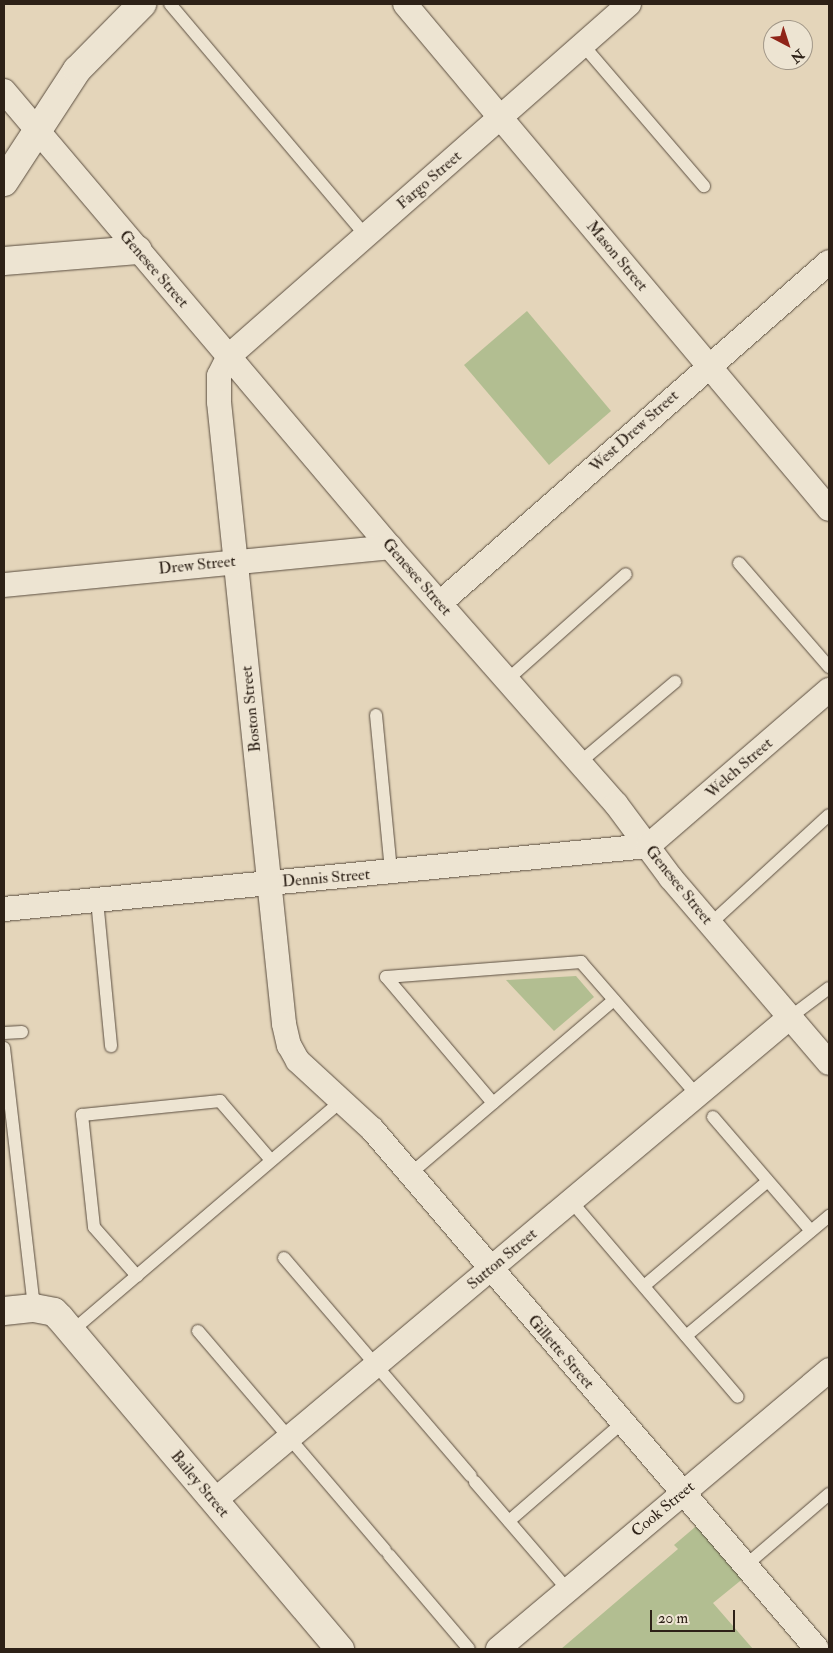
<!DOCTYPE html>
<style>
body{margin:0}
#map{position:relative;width:833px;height:1653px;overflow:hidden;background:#e4d5ba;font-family:"IM FELL Double Pica",serif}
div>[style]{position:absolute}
.green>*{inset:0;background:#b2be91}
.roads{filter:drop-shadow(0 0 1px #5b4e40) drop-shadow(0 0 1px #5b4e40)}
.service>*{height:12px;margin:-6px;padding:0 6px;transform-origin:6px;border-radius:6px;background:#ede4d2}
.minor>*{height:24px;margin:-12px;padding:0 12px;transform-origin:12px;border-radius:12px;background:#ede4d2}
.tertiary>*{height:28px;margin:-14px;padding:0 14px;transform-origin:14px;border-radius:14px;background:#ede4d2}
span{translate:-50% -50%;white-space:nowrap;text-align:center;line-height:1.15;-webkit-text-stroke:5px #ede4d2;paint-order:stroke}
.street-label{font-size:16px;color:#2d2117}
.frame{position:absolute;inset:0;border:5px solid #2d2117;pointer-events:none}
.north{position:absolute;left:763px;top:20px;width:50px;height:50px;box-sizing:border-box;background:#ede4d2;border:1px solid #a09687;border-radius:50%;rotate:140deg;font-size:14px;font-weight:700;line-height:20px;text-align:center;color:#2d2117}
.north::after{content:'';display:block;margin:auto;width:18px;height:22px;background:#8f2418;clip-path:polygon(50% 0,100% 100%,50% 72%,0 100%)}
.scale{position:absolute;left:650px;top:1610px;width:85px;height:22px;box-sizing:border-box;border:2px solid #2d2117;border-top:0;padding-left:6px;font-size:15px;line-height:18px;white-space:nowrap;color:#2d2117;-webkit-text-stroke:4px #ede4d2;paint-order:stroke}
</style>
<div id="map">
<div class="green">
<i style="clip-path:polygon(527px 311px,611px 411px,549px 465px,464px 365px)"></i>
<i style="clip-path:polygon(576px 976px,594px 997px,554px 1031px,506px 980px)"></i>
<i style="clip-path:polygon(701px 1522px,745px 1577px,713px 1603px,753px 1649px,561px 1649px,671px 1555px,678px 1549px,674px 1545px)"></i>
</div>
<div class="roads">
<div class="service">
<i style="left:170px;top:4px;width:304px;rotate:49.8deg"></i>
<i style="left:583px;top:45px;width:186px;rotate:49.4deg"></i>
<i style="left:739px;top:563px;width:138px;rotate:49.1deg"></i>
<i style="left:507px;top:680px;width:159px;rotate:-41.7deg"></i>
<i style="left:376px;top:715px;width:158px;rotate:84.5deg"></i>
<i style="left:579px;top:763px;width:126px;rotate:-40.2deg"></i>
<i style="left:97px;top:900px;width:147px;rotate:84.5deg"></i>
<i style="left:710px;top:924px;width:161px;rotate:-42.5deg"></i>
<i style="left:789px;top:1018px;width:50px;rotate:-36.9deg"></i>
<i style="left:4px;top:1033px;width:18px;rotate:-3deg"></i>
<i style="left:4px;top:1048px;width:262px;rotate:83.4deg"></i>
<i style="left:493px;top:1103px;width:165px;rotate:-130.3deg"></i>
<i style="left:386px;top:977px;width:196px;rotate:-4.4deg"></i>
<i style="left:581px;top:962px;width:176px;rotate:48.9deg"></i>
<i style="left:713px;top:1117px;width:150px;rotate:49.3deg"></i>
<i style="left:410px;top:1174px;width:268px;rotate:-40.5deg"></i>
<i style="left:571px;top:1201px;width:257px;rotate:49.6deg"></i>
<i style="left:284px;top:1258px;width:287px;rotate:49.4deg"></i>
<i style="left:137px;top:1276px;width:65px;rotate:-131.3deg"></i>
<i style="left:94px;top:1227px;width:113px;rotate:-96.1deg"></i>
<i style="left:82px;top:1115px;width:139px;rotate:-5.8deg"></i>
<i style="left:220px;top:1101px;width:78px;rotate:49.2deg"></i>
<i style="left:644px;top:1286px;width:162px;rotate:-40.3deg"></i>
<i style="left:72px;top:1331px;width:354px;rotate:-40.5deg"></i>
<i style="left:198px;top:1331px;width:288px;rotate:49.5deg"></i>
<i style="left:686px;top:1336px;width:187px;rotate:-40deg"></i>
<i style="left:475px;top:1482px;width:143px;rotate:49.3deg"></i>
<i style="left:509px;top:1521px;width:150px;rotate:-40.9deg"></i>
<i style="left:389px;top:1555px;width:123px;rotate:49.6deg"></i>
<i style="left:745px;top:1566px;width:111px;rotate:-40.6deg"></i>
</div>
<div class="minor">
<i style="left:405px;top:4px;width:659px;rotate:49.98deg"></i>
<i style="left:629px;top:4px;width:533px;rotate:138.65deg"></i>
<i style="left:229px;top:356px;width:22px;rotate:117deg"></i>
<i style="left:219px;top:376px;width:26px;rotate:90deg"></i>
<i style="left:219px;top:402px;width:625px;rotate:84.03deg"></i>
<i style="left:284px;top:1024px;width:22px;rotate:77deg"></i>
<i style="left:289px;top:1045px;width:18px;rotate:61deg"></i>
<i style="left:298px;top:1061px;width:100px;rotate:42.6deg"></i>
<i style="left:372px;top:1129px;width:684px;rotate:49.44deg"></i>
<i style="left:4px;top:91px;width:597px;rotate:49.75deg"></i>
<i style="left:390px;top:547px;width:342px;rotate:48.7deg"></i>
<i style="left:616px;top:804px;width:92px;rotate:53.4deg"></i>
<i style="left:671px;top:878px;width:243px;rotate:49.5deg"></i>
<i style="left:4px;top:585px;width:388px;rotate:-5.6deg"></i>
<i style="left:440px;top:603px;width:517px;rotate:-41.24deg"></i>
<i style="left:4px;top:909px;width:647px;rotate:-5.59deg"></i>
<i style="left:648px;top:846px;width:239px;rotate:-40.8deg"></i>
<i style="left:214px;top:1501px;width:751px;rotate:-40.03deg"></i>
<i style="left:498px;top:1649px;width:433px;rotate:-40.1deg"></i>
</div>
<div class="tertiary">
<i style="left:4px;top:182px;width:134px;rotate:-56.9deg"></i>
<i style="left:77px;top:70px;width:93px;rotate:-45.4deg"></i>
<i style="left:4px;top:261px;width:134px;rotate:-4.7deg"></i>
<i style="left:4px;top:1311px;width:30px;rotate:-6deg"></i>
<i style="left:34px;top:1308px;width:20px;rotate:11deg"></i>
<i style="left:54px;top:1312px;width:8px;rotate:45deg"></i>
<i style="left:60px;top:1318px;width:434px;rotate:49.8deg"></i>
</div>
</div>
<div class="street-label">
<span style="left:429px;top:180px;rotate:-41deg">Fargo Street</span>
<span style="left:617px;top:256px;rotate:50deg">Mason Street</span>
<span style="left:154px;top:269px;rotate:49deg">Genesee Street</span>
<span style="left:634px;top:431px;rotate:-42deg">West Drew Street</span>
<span style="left:197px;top:565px;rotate:-6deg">Drew Street</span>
<span style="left:417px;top:577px;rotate:49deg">Genesee Street</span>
<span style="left:251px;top:709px;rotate:-96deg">Boston Street</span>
<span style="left:739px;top:768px;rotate:-41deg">Welch Street</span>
<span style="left:326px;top:878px;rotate:-5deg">Dennis Street</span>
<span style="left:679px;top:885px;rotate:51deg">Genesee Street</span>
<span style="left:502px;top:1259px;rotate:-40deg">Sutton Street</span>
<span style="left:561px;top:1352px;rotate:49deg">Gillette Street</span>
<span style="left:200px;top:1484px;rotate:50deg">Bailey Street</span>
<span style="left:663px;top:1509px;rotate:-40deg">Cook Street</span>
</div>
<div class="frame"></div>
<div class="north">N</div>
<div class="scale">20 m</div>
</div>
